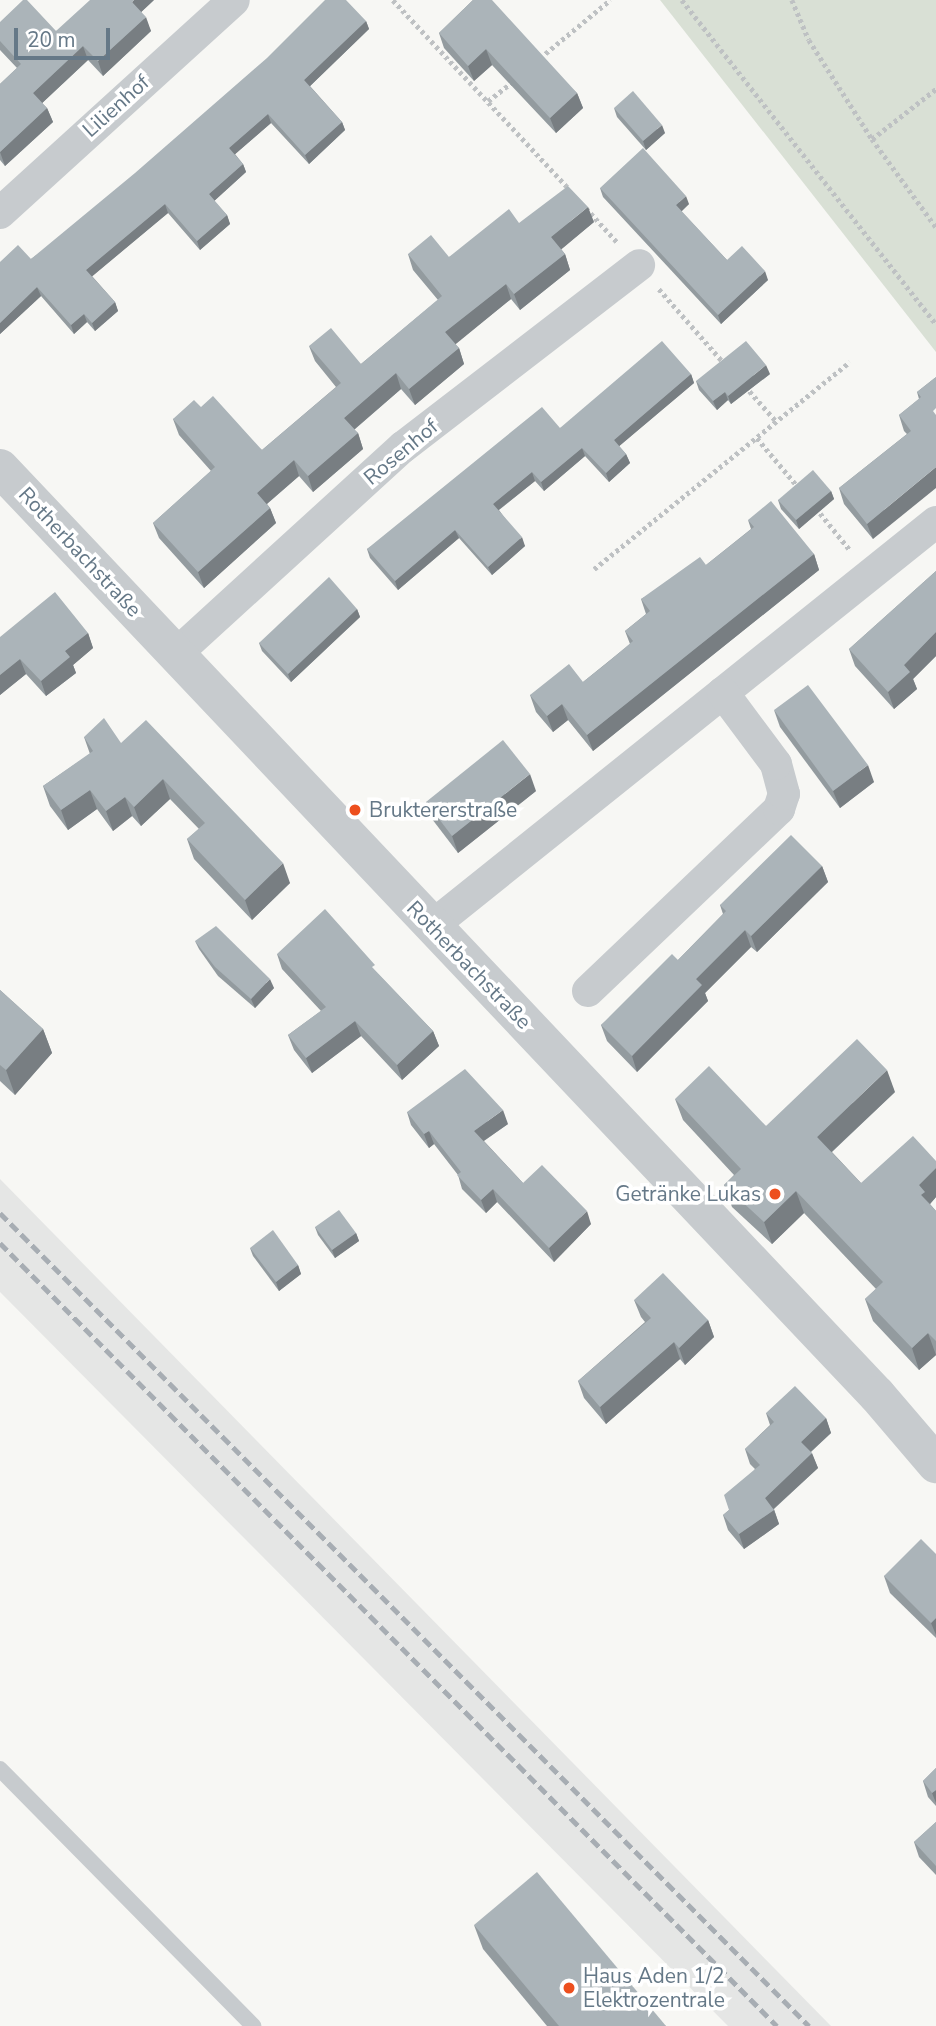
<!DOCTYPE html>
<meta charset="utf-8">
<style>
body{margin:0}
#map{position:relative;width:936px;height:2026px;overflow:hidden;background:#f7f7f4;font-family:"Nunito Sans",sans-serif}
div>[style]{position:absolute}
.built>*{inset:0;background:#e5e6e5}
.green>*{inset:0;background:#d9e0d5}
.path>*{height:4.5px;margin-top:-2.25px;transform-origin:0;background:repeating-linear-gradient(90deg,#bec1c3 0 3.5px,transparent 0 7px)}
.service>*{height:16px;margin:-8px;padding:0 8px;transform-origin:8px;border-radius:8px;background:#c7cbce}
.minor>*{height:32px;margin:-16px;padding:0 16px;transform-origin:16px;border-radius:16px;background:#c7cbce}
.tertiary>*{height:38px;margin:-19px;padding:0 19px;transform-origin:19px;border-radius:19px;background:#c7cbce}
.rail>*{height:5px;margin-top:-2.5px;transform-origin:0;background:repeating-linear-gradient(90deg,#a7adb3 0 10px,transparent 0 15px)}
.wall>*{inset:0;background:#939b9f}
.shaded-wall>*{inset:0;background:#787e82}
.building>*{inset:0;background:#abb4b9}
.dots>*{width:19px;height:19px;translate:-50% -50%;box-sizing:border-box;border:4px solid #fff;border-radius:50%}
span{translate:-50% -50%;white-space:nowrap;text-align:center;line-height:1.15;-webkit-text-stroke:7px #fff;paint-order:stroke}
.street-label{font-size:21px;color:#657887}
.poi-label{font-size:21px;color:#657887}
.left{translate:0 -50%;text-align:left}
.right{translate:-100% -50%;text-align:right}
.scale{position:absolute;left:14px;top:28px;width:96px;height:32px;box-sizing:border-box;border:4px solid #657887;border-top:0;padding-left:9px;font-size:21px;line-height:24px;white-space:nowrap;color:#657887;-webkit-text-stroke:5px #fff;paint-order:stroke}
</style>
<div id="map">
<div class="built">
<i style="clip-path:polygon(0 1179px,831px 2026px,728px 2026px,0 1292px)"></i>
</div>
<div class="green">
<i style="clip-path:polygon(660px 0,936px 0,936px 352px)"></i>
</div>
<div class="path">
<i style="left:393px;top:0;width:258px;rotate:47deg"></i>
<i style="left:682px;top:0;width:412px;rotate:51.9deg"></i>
<i style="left:792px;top:0;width:43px;rotate:67deg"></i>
<i style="left:809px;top:40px;width:117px;rotate:57.5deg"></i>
<i style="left:872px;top:139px;width:109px;rotate:54deg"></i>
<i style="left:540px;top:58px;width:91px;rotate:-39.6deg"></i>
<i style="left:488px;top:101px;width:31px;rotate:-38deg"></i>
<i style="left:872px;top:139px;width:81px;rotate:-38deg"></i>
<i style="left:586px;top:208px;width:47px;rotate:47.6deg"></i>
<i style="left:659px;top:289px;width:100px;rotate:48.7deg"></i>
<i style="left:745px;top:386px;width:47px;rotate:48.5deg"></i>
<i style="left:757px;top:438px;width:65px;rotate:50deg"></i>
<i style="left:816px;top:508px;width:54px;rotate:51deg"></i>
<i style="left:594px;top:569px;width:329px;rotate:-39deg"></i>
</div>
<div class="service">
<i style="left:0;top:1769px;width:361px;rotate:45.4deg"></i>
</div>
<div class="minor">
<i style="left:0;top:213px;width:316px;rotate:-42.3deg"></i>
<i style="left:176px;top:654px;width:307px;rotate:-42.4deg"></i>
<i style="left:403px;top:447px;width:298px;rotate:-37.6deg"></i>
<i style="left:432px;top:926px;width:646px;rotate:-38.72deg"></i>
<i style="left:588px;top:991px;width:264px;rotate:-43.6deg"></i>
<i style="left:779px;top:809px;width:16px;rotate:-72deg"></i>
<i style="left:784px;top:794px;width:31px;rotate:-105deg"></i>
<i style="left:776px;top:764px;width:89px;rotate:-126.7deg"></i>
</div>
<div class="tertiary">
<i style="left:0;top:468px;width:1276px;rotate:46.59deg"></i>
<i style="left:877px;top:1395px;width:91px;rotate:49.5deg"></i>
</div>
<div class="rail">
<i style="left:0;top:1213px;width:1147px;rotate:45.14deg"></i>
<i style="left:0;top:1243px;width:1103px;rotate:45.22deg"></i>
</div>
<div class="wall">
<i style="clip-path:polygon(154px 0,141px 12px,151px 31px,103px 76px,88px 60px,42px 103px,47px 108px,53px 122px,5px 166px,0 160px,0 84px,17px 68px,0 50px,0 22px,56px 31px)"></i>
<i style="clip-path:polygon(473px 0,577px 93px,583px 108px,556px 133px,492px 65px,474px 81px,444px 48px,439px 33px)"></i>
<i style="clip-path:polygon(366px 21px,369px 29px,310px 86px,342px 122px,345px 130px,309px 164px,271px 123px,235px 154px,243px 164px,246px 172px,214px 201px,227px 215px,230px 224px,200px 250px,168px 213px,92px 276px,115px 302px,118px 311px,95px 331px,87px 322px,74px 334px,41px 296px,0 334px,0 262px,31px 259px)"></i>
<i style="clip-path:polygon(614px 108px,665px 133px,646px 150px,617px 117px)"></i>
<i style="clip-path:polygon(600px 188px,689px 204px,681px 211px,727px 260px,768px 280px,721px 324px,603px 197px)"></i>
<i style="clip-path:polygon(594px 222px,561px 249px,565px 254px,570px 270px,520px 310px,511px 299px,455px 344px,459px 348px,464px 364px,415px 405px,401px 389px,354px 430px,358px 433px,363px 449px,313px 492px,299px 476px,267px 504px,270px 508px,276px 523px,204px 588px,159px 538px,153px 523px,211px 471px,179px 435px,173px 419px,201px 407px,262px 450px,336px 387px,315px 361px,309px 346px,361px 364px,438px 300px,413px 270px,408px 254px,449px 257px,519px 223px)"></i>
<i style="clip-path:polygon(691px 374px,694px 383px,619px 446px,626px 454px,630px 463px,609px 482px,585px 456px,544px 491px,535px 481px,499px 510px,525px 546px,492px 575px,459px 538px,398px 590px,370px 558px,367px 549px,560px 428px)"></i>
<i style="clip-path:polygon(770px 374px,731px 404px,728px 400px,717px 410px,699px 390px,696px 381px)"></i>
<i style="clip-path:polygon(936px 377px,873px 539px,844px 504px,839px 488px,907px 434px,904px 431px,899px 415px,919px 399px,917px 392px)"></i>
<i style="clip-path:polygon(831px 491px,834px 499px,799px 529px,781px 509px,778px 500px)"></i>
<i style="clip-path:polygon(748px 520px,814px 554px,819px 570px,593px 751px,568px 720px,553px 732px,536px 712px,530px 695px,583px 682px,630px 644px,625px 631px,646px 614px,641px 599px,706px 565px,751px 529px)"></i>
<i style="clip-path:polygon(936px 571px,936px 656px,913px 679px,917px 689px,894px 709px,855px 666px,849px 649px)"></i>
<i style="clip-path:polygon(357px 609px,360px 617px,291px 682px,262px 651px,259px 643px)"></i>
<i style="clip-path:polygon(88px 633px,93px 648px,73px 665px,76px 673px,46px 696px,26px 674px,0 695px,0 637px)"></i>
<i style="clip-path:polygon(774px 710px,874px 782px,840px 808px,780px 727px)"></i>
<i style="clip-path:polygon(84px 737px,121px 743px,290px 883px,252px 920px,194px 859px,187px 839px,199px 829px,170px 799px,141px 826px,132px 816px,113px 831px,97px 809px,68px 830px,50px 806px,43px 786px,90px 754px)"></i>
<i style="clip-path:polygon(536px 791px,458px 853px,432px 819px,426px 802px)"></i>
<i style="clip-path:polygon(822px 866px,828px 882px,757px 952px,751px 947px,705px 993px,708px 1001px,637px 1072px,607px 1041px,601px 1025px,678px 960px,723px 914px,720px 905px)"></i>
<i style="clip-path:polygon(195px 941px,274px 988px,255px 1008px,218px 976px,199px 949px)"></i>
<i style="clip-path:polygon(277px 954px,378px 974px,433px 1031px,439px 1046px,402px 1080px,361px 1036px,312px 1073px,294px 1050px,288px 1035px,321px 1011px,282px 969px)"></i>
<i style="clip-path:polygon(0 990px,43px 1029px,52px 1053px,15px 1095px,0 1081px)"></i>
<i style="clip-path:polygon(895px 1092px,832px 1152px,861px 1183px,936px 1161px,936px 1197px,930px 1204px,936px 1211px,936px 1355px,919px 1370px,873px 1321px,865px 1299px,876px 1289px,804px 1213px,772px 1244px,732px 1207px,724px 1185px,734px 1175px,683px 1120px,675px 1099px,766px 1126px)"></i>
<i style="clip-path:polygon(407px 1112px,508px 1124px,484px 1141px,523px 1183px,591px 1224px,554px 1262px,497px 1202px,486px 1213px,462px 1189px,458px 1175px,434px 1144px,429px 1148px,411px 1125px)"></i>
<i style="clip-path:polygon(315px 1227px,356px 1233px,359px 1241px,335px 1258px,318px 1235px)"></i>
<i style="clip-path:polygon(250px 1248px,298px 1265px,301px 1274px,279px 1291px,253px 1256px)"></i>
<i style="clip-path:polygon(634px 1300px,708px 1320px,714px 1337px,685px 1365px,680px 1359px,606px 1424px,584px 1398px,578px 1381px,645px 1322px,641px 1317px)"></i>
<i style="clip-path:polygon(766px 1413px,826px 1418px,831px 1433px,811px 1452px,818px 1468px,774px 1509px,779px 1524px,744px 1549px,728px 1530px,723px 1515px,729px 1510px,755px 1469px,750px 1464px,745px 1449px,770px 1425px)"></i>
<i style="clip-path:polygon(936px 1554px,936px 1638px,890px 1593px,884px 1576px)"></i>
<i style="clip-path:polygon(936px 1768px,936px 1806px,928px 1797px,923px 1781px)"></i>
<i style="clip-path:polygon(936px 1822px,936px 1875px,919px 1857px,914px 1842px)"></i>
<i style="clip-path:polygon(474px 1925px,666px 2026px,547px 2026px,483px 1949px)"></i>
</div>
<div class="shaded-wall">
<i style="clip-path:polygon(134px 0,154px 0,137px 16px,132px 2px)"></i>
<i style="clip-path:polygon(146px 17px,151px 31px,103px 76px,98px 61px)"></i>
<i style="clip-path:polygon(366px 21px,369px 29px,307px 89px,304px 80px)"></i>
<i style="clip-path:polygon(83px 46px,88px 60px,38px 107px,33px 93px)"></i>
<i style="clip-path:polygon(486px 49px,492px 65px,474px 81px,468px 66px)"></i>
<i style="clip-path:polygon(577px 93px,583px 108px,556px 133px,550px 118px)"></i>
<i style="clip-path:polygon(47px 108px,53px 122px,5px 166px,0 152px)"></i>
<i style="clip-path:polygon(268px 114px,271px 123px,233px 156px,229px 148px)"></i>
<i style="clip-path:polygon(342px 122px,345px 130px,309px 164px,305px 155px)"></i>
<i style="clip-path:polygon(662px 125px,665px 133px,646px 150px,643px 141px)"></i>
<i style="clip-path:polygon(243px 164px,246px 172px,212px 203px,209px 194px)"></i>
<i style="clip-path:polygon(686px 196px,689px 204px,679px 214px,676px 205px)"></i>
<i style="clip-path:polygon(165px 204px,168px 213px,89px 279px,86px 270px)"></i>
<i style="clip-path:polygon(588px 207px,594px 222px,557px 253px,551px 237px)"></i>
<i style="clip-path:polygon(227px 215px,230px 224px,200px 250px,197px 241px)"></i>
<i style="clip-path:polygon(565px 254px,570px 270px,520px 310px,514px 294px)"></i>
<i style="clip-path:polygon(765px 271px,768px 280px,721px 324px,718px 315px)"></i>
<i style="clip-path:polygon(506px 284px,511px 299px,451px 348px,445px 332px)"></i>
<i style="clip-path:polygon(37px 287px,41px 296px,0 334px,0 323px)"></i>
<i style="clip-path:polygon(115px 302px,118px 311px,95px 331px,92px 323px)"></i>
<i style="clip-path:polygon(84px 314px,87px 322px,74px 334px,71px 325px)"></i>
<i style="clip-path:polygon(459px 348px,464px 364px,415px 405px,409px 389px)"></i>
<i style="clip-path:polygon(766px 365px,770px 374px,731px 404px,728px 396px)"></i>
<i style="clip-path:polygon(396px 373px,401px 389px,350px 433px,344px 418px)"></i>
<i style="clip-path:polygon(691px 374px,694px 383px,617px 448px,614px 440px)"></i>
<i style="clip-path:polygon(725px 392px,728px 400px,717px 410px,713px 401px)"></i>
<i style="clip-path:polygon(358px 433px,363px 449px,313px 492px,308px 476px)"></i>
<i style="clip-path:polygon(582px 448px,585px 456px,544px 491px,541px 482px)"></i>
<i style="clip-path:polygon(626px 454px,630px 463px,609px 482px,606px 473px)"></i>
<i style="clip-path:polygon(294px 460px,299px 476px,262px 508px,257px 493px)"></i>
<i style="clip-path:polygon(936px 467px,936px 488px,873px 539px,867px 524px)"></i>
<i style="clip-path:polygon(532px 472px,535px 481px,496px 512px,493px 504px)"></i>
<i style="clip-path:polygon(831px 491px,834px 499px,799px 529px,796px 520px)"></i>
<i style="clip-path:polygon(270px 508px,276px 523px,204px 588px,198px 572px)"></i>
<i style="clip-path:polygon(455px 530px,459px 538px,398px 590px,395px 581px)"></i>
<i style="clip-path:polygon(522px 537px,525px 546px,492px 575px,488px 567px)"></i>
<i style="clip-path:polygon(814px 554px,819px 570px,593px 751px,587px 735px)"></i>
<i style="clip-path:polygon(357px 609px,360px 617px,291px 682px,288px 674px)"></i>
<i style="clip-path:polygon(936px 632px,936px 656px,913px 679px,917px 689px,894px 709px,888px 692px,904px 665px)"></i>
<i style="clip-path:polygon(88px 633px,93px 648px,73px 665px,76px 673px,46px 696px,41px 681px,65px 651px)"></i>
<i style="clip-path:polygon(20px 659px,26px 674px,0 695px,0 675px)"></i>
<i style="clip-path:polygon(562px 704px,568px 720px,553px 732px,547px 716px)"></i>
<i style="clip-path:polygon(868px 765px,874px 782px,840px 808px,833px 791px)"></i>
<i style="clip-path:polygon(530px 774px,536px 791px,458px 853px,452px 836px)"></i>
<i style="clip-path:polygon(163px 779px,170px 799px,141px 826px,134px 807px)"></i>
<i style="clip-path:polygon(90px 790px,97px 809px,68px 830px,61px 810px)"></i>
<i style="clip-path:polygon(125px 797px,132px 816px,113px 831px,106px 811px)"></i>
<i style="clip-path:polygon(283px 863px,290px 883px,252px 920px,245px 900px)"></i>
<i style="clip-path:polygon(822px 866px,828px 882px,757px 952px,751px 936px)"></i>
<i style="clip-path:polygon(745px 930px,751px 947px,705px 993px,708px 1001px,637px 1072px,632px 1056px,696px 979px)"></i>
<i style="clip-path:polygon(270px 979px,274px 988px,255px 1008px,251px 999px)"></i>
<i style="clip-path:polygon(355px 1021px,361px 1036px,312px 1073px,306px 1058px)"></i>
<i style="clip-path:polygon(43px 1029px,52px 1053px,15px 1095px,6px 1070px)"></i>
<i style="clip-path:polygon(433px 1031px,439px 1046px,402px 1080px,397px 1065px)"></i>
<i style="clip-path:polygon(887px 1070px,895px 1092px,825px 1158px,817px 1137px)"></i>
<i style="clip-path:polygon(503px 1110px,508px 1124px,479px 1144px,474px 1131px)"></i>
<i style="clip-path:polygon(429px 1131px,434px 1144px,429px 1148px,424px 1134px)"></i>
<i style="clip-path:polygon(936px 1168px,936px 1197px,930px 1204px,921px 1195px,919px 1185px)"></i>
<i style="clip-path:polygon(493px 1189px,497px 1202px,486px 1213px,481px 1200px)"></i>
<i style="clip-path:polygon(796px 1191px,804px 1213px,772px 1244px,764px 1222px)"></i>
<i style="clip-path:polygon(587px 1211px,591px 1224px,554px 1262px,549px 1248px)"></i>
<i style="clip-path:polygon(356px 1233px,359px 1241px,335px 1258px,332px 1250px)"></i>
<i style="clip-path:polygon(298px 1265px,301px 1274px,279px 1291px,276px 1282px)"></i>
<i style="clip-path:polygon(708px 1320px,714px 1337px,685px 1365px,679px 1348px)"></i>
<i style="clip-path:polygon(928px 1333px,936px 1355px,919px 1370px,912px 1348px)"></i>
<i style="clip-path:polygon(674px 1342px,680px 1359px,606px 1424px,600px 1407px)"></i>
<i style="clip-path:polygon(826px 1418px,831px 1433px,806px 1456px,801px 1442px)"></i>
<i style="clip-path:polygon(812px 1453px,818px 1468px,770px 1512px,765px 1498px)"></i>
<i style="clip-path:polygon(774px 1510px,779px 1524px,744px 1549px,739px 1534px)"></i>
<i style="clip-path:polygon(936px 1618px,936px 1635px,931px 1623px)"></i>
<i style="clip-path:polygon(936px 1790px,936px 1803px,932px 1793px)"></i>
</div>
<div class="building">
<i style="clip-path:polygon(23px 0,27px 0,56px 31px,90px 0,134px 0,132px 2px,146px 17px,98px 61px,83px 46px,33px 93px,47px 108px,0 152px,0 84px,21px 64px,0 41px,0 22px)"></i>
<i style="clip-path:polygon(325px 0,346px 0,366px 21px,304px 80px,342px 122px,305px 155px,268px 114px,229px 148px,243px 164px,209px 194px,227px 215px,197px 241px,165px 204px,86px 270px,115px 302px,92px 323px,84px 314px,71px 325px,37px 287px,0 323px,0 262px,18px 245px,31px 259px,135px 173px,267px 58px)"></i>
<i style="clip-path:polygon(473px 0,492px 0,577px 93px,550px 118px,486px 49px,468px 66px,439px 33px)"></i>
<i style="clip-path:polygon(633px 91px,662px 125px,643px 141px,614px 108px)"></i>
<i style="clip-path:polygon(643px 148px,686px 196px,676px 205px,727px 260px,742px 246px,765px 271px,718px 315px,600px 188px)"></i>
<i style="clip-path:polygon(568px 186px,588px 207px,551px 237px,565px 254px,514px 294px,506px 284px,445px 332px,459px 348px,409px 389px,396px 373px,344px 418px,358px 433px,308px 476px,294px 460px,257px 493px,270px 508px,198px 572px,153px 523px,215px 467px,173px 419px,194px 400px,201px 407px,213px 396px,262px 450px,341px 383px,309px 346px,331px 328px,361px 364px,442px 296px,408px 254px,431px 235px,449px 257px,509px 209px,519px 223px)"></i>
<i style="clip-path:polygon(662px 341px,691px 374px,614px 440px,626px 454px,606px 473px,582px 448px,541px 482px,532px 472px,493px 504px,522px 537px,488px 567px,455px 530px,395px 581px,367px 549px,542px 407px,560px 428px)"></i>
<i style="clip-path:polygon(746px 341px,766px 365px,728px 396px,725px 392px,713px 401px,696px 381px)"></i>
<i style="clip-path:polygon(936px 377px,936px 408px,933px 411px,936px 415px,936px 467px,867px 524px,839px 488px,911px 431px,899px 415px,921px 397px,917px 392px)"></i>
<i style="clip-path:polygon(813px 470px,831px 491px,796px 520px,778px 500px)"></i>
<i style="clip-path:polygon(771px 501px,814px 554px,587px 735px,562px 704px,547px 716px,530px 695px,569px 664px,583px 682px,607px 663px,633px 641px,625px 631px,650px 611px,641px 599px,700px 557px,706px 565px,754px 527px,748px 520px)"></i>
<i style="clip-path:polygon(936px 571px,936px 632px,904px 665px,910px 672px,888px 692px,849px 649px)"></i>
<i style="clip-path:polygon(329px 577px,357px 609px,288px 674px,259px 643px)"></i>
<i style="clip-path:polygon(55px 592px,88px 633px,65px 651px,70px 657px,41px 681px,20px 659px,0 675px,0 637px)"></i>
<i style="clip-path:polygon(808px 685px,868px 765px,833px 791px,774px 710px)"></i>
<i style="clip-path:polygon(104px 718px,121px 743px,146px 720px,283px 863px,245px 900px,187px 839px,205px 823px,163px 779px,134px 807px,125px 797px,106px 811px,90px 790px,61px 810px,43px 786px,93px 751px,84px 737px)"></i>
<i style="clip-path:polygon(503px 740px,530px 774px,452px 836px,426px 802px)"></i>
<i style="clip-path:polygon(791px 835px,822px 866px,751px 936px,745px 930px,696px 979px,702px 985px,632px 1056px,601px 1025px,672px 954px,678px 960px,726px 911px,720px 905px)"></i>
<i style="clip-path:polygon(325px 909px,375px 965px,372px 967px,433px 1031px,397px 1065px,355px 1021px,306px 1058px,288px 1035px,326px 1007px,277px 954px)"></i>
<i style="clip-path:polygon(216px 926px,270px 979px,251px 999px,215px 967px,195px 941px)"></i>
<i style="clip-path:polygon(0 990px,43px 1029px,6px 1070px,0 1065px)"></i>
<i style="clip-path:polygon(857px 1039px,887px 1070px,817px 1137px,861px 1183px,913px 1136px,936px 1161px,936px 1168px,919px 1185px,925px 1192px,921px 1195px,936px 1211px,936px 1341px,928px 1333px,912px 1348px,865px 1299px,883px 1282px,796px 1191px,764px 1222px,724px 1185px,741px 1169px,675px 1099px,709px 1066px,766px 1126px)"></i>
<i style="clip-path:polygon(465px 1069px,503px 1110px,474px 1131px,523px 1183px,542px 1165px,587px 1211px,549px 1248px,493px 1189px,481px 1200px,457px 1175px,461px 1172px,429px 1131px,424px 1134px,407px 1112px)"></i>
<i style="clip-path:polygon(339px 1210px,356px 1233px,332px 1250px,315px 1227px)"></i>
<i style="clip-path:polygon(273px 1230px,298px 1265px,276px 1282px,250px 1248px)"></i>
<i style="clip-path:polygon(663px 1273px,708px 1320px,679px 1348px,674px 1342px,600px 1407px,578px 1381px,651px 1318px,634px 1300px)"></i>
<i style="clip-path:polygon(795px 1386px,826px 1418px,801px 1442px,812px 1453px,765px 1498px,774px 1510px,739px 1534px,723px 1515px,729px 1510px,724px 1495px,760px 1465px,745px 1449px,774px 1422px,766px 1413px)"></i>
<i style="clip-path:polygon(921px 1539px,936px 1554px,936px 1618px,931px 1623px,884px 1576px)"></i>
<i style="clip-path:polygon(936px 1768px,936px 1790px,932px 1793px,923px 1781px)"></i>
<i style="clip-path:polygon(936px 1822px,936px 1866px,914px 1842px)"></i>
<i style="clip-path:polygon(537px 1872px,666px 2026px,559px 2026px,474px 1925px)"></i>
</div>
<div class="dots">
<i style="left:355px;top:810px;background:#ed4f1e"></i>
<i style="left:775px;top:1194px;background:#ed4f1e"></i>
<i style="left:569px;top:1988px;background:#ed4f1e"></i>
</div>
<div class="street-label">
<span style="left:116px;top:106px;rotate:-42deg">Lilienhof</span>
<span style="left:401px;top:452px;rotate:-40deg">Rosenhof</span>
<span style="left:80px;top:552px;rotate:47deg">Rotherbachstraße</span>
<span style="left:469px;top:965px;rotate:46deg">Rotherbachstraße</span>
</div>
<div class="poi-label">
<span class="left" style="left:369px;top:810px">Bruktererstraße</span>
<span class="right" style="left:761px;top:1194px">Getränke Lukas</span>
<span class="left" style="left:583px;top:1988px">Haus Aden 1/2<br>Elektrozentrale</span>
</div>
<div class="scale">20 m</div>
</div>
